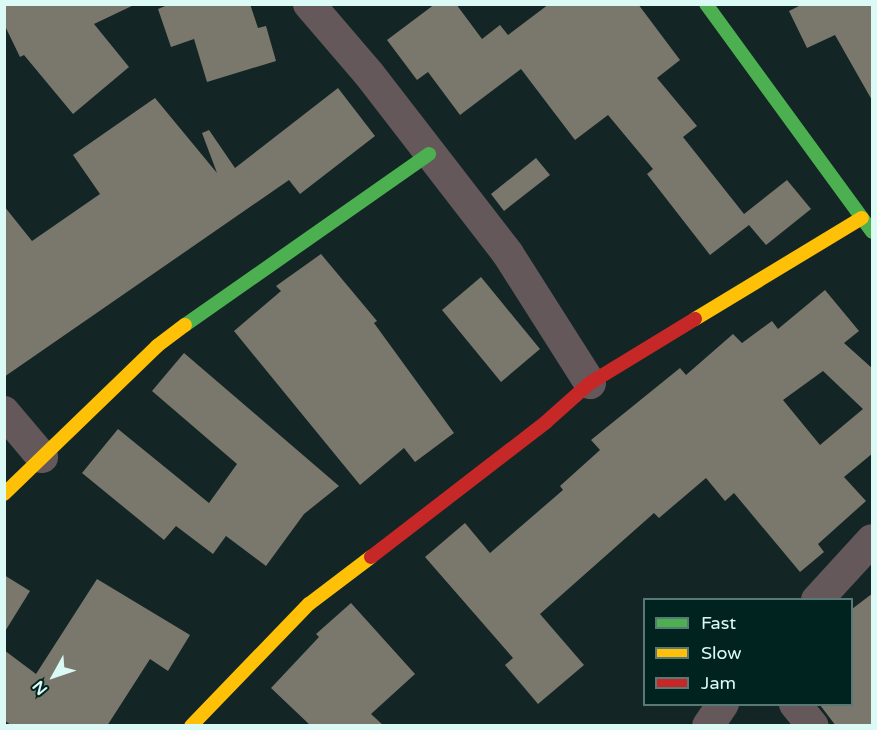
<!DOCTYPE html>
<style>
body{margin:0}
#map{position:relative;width:877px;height:730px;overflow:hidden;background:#132524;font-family:"Varela Round",sans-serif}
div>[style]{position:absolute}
.building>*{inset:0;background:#7a786c}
.street>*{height:32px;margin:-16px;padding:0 16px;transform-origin:16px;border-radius:16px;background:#64585b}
.fast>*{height:14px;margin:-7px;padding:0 7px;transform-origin:7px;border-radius:7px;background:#4caf50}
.slow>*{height:14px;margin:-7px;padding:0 7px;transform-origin:7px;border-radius:7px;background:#ffc107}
.jam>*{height:14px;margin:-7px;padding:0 7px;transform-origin:7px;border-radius:7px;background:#c62828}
span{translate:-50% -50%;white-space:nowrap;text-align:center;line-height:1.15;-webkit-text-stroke:6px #012320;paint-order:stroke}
.frame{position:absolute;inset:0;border:6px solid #dbfaf5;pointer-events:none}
.legend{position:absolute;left:643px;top:598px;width:210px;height:108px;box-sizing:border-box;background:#012320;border:2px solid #587975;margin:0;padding:8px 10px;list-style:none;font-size:18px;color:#dbfaf5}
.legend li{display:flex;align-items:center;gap:12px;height:30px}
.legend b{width:30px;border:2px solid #587975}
.north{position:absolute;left:24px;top:646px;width:60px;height:60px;-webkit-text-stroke:4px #012320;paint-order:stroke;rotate:230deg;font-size:16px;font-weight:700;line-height:24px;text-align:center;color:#dbfaf5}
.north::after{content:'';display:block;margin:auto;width:21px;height:27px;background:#dbfaf5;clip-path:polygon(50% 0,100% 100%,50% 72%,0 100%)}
</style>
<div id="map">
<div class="building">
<i style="clip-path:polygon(4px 4px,136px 4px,94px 24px,129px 67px,73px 114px,24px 55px,20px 57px,4px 24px)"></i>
<i style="clip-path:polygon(170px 4px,250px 4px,258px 28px,266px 26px,276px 61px,207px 82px,194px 39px,171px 47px,158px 9px)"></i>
<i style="clip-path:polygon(435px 4px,456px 4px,482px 39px,500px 25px,508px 35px,549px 4px,638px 4px,680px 60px,657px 78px,697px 126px,683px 137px,744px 214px,787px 180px,811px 209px,766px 245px,749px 225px,710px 255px,647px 174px,653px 169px,608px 115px,575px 140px,521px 69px,460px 115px,428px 72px,417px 80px,387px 40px)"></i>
<i style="clip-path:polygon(803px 4px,873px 4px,873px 102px,835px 35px,807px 48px,789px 11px)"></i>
<i style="clip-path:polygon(338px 88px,375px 136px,300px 194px,289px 180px,4px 377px,4px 206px,32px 241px,100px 194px,73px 155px,155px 98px,217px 173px,202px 133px,209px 130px,235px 168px)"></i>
<i style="clip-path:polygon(536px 158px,550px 175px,504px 211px,491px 194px)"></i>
<i style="clip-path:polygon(321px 254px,377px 321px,374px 323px,454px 433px,415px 462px,404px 448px,360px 485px,234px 331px,281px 291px,276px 286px)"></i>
<i style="clip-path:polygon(481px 277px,540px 349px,501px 382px,442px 310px)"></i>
<i style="clip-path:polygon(evenodd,825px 290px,859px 331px,844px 343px,873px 369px,873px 453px,844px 477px,866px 501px,818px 544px,824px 552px,800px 572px,734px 493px,725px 501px,706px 478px,659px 518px,654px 513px,540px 614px,584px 665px,538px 704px,505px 665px,513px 658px,425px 557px,465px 523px,490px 553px,563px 490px,560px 486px,600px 450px,591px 440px,680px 368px,686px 375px,733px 334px,742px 343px,772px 321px,778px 329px,825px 290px,823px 371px,863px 409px,820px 445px,783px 400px,823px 371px)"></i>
<i style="clip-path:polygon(184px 353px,339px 486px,304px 514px,266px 566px,226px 536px,213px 554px,176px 526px,164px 540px,82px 473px,118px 429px,209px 503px,237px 464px,152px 391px)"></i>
<i style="clip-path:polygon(4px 575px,30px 591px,4px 633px)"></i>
<i style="clip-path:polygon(97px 579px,190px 635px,168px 671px,150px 659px,107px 726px,12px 726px,4px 720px,4px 650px,36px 674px)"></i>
<i style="clip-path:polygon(873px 593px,873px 726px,836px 726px,820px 705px,852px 705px,852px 609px)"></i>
<i style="clip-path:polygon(351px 603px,415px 674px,371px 714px,384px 726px,311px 726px,271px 688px,319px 637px,316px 634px)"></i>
</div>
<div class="street">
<i style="left:309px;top:4px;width:92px;rotate:49.4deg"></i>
<i style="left:369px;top:74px;width:227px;rotate:52.3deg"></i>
<i style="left:508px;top:254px;width:153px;rotate:57.6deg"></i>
<i style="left:4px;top:412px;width:59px;rotate:49.8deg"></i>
<i style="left:817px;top:600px;width:81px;rotate:-47.5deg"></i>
<i style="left:795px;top:704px;width:28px;rotate:51deg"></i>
<i style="left:708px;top:726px;width:27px;rotate:-56deg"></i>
</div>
<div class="fast">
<i style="left:706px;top:4px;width:282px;rotate:53.9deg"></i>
<i style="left:185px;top:325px;width:298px;rotate:-35deg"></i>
</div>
<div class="slow">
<i style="left:695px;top:319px;width:195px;rotate:-31.2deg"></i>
<i style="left:4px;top:494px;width:213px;rotate:-44deg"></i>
<i style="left:157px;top:346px;width:35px;rotate:-37deg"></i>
<i style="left:191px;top:726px;width:170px;rotate:-46deg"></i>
<i style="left:309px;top:604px;width:78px;rotate:-37.2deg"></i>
</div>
<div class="jam">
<i style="left:371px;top:557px;width:221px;rotate:-37.6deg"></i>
<i style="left:546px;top:422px;width:59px;rotate:-41.6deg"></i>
<i style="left:590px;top:383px;width:123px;rotate:-31.4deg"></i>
</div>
<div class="frame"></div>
<ul class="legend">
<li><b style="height:8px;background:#4caf50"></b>Fast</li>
<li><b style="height:8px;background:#ffc107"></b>Slow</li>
<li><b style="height:8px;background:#c62828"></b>Jam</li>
</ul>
<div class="north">N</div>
</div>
